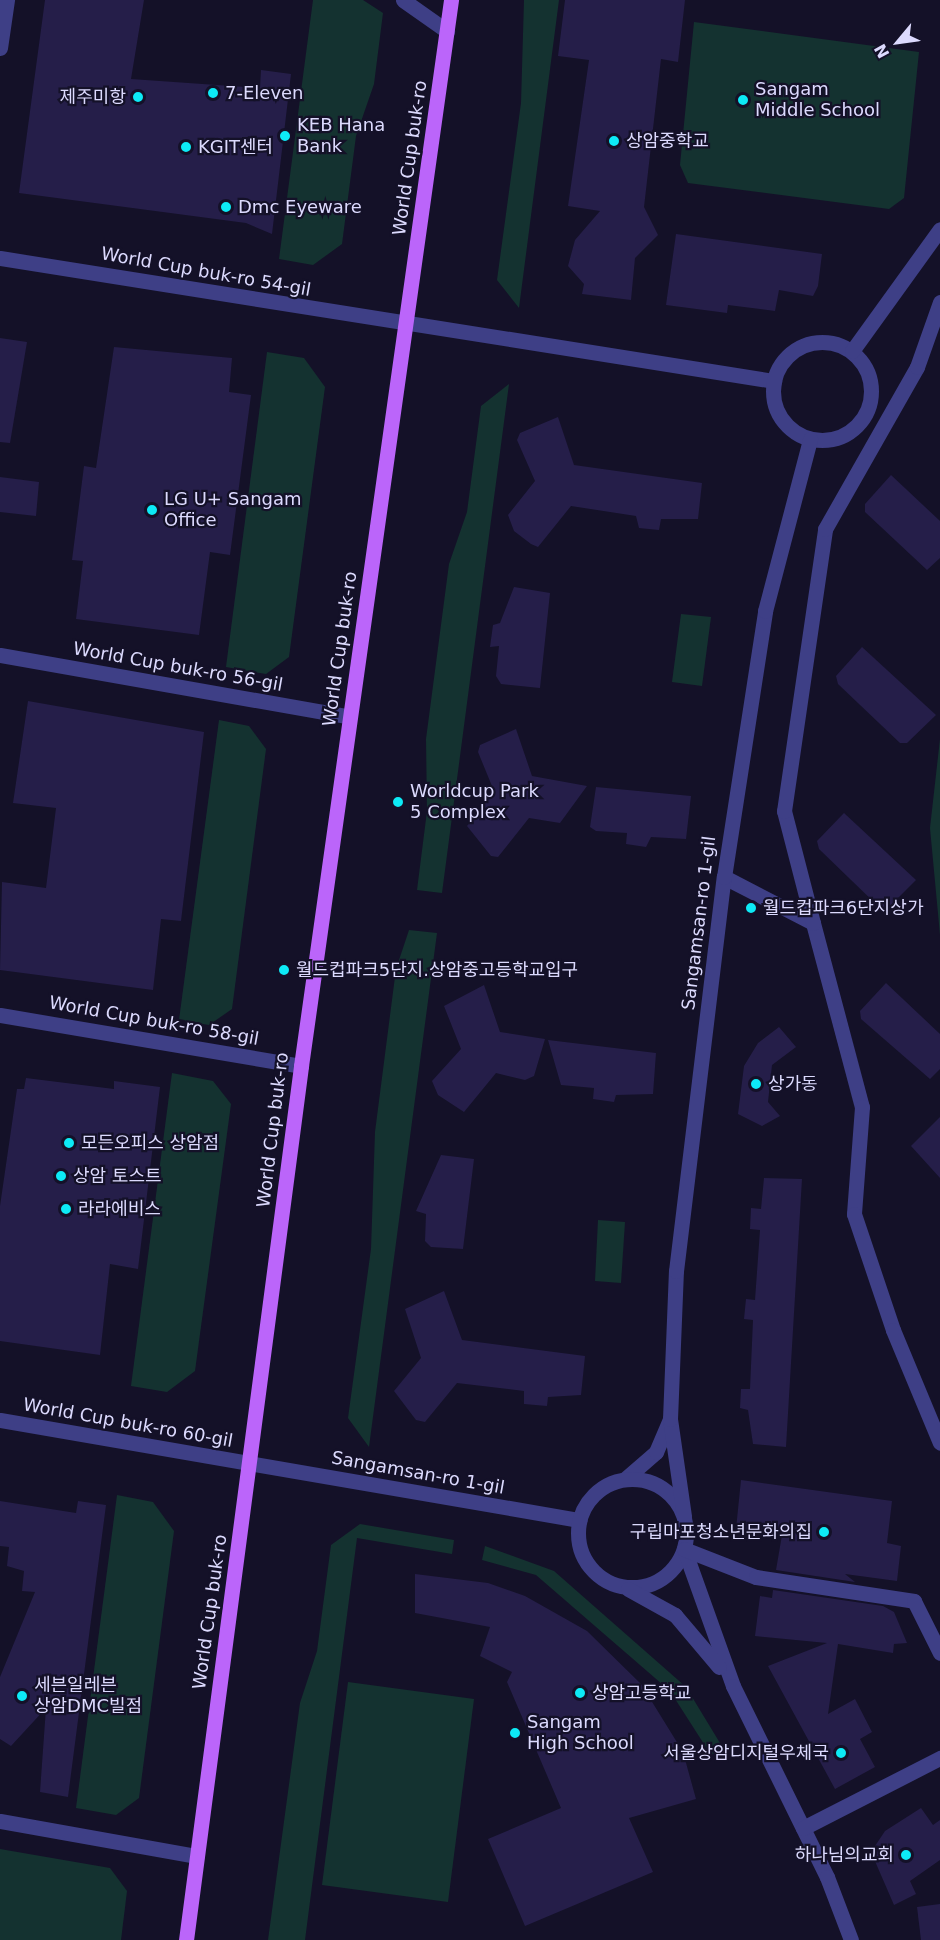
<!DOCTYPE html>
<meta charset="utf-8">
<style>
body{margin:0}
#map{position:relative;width:940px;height:1940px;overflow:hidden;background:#141128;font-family:"DejaVu Sans","Noto Sans KR",sans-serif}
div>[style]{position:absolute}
.green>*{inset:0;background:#143230}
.building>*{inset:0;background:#251e49}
.minor>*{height:15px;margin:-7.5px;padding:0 7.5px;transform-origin:7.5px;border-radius:7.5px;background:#3e3f86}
.minor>.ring{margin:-7.5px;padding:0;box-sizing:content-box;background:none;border:15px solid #3e3f86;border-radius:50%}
.major>*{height:15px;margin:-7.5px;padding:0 7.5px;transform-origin:7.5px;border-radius:7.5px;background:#bb65fa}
.dots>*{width:16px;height:16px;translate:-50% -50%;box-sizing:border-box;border:3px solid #141128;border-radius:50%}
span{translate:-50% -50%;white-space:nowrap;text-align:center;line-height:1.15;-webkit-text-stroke:4.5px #141128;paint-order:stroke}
.poi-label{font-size:18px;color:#dcdafe}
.left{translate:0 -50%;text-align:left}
.right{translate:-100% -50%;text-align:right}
.street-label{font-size:18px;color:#dcdafe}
.north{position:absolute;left:868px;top:12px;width:60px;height:60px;-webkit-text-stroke:4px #141128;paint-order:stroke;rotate:241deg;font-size:16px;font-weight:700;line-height:24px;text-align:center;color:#dcdafe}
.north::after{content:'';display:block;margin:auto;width:21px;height:27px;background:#dcdafe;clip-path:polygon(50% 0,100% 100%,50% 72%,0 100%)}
</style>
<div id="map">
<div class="green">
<i style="clip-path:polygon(313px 0,363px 0,383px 13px,374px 84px,356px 136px,342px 244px,313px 265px,279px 259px)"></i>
<i style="clip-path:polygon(524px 0,559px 0,519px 308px,497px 280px,521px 103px)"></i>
<i style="clip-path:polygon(694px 22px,919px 52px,904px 198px,889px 209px,688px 183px,680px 165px)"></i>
<i style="clip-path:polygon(267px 352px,304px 358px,325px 387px,289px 657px,266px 674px,226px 667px)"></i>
<i style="clip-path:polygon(509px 384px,442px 893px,417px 890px,427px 811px,426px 739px,449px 564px,467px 512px,481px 406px)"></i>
<i style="clip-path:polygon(681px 614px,711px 617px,702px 686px,672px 682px)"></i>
<i style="clip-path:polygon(219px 720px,249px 726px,266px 749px,232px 1009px,209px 1025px,179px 1020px)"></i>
<i style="clip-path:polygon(940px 739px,940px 935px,930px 828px)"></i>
<i style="clip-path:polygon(409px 930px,437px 933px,369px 1447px,348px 1418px,371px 1249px,375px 1132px,396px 969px)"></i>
<i style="clip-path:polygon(172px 1073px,213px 1081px,231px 1104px,195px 1371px,167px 1392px,131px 1386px)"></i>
<i style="clip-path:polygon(598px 1220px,625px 1222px,621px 1283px,595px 1281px)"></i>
<i style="clip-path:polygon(117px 1495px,153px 1502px,174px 1531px,139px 1798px,116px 1815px,76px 1808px)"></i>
<i style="clip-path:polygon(360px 1524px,454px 1540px,452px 1554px,357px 1538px,305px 1940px,268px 1940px,300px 1703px,317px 1651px,331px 1545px)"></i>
<i style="clip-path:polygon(485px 1546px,554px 1571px,686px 1687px,723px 1748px,711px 1755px,670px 1691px,536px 1575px,482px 1560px)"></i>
<i style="clip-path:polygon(348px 1682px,474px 1699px,448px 1902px,322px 1885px)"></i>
<i style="clip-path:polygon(0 1849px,110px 1868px,127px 1891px,121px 1940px,0 1940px)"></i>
</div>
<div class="building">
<i style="clip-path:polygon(45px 0,144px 0,131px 79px,260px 88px,261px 70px,291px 74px,272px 234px,246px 223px,19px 193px)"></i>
<i style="clip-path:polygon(565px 0,685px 0,678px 62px,661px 59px,644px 207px,658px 235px,635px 258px,631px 300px,582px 294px,584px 284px,568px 266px,575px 240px,600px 211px,568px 206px,589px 60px,558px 56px)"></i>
<i style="clip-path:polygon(676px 234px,822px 254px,818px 286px,813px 296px,779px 290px,775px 311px,728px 305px,727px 313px,666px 305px)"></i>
<i style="clip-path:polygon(0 338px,27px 342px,10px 443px,0 442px)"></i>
<i style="clip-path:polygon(114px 347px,232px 358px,229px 392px,251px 395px,230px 555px,210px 552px,199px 635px,76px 619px,83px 561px,72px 560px,84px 466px,96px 468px)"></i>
<i style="clip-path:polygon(558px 417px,574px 465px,702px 483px,698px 519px,661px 519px,659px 530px,639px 528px,636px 516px,571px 506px,538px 547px,531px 544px,514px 531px,508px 515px,535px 481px,517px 440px,520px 433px)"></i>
<i style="clip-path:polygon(891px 475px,940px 521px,940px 558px,927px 570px,865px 512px,865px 504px)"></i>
<i style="clip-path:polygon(0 477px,39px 482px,36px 516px,0 512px)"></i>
<i style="clip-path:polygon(514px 587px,550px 593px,540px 688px,501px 684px,496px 676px,499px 646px,490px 647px,493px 625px,500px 623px)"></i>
<i style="clip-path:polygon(862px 647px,936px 715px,907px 743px,900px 743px,838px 684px,836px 676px)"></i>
<i style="clip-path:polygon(28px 701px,204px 732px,181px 921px,161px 919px,153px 990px,0 970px,2px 882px,46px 888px,56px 808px,13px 803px)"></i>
<i style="clip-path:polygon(516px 729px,532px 776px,587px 786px,560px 823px,529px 818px,498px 857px,491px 856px,467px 826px,494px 791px,478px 752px,480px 745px)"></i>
<i style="clip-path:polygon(596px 787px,691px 796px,686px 839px,651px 837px,646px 847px,626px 844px,627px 833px,596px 831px,590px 827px)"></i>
<i style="clip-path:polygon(844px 813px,916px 880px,888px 908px,880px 908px,819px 849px,817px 841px)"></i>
<i style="clip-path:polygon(886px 983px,940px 1034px,940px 1069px,930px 1079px,861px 1019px,860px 1011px)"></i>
<i style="clip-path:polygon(484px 985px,500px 1032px,545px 1039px,534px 1076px,525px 1080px,496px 1073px,464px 1112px,438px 1095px,432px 1081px,461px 1049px,444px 1006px)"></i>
<i style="clip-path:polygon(779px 1027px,796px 1047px,772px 1065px,768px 1102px,780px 1116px,762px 1126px,738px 1114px,744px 1066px,758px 1043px)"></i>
<i style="clip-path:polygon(548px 1040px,656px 1053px,653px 1094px,616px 1095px,614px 1102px,593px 1099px,594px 1088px,561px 1085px)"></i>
<i style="clip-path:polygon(26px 1078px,114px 1089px,114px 1081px,160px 1087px,138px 1269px,110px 1264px,100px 1355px,0 1341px,0 1206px,17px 1089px,24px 1089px)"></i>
<i style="clip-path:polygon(940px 1117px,940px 1178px,911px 1146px)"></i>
<i style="clip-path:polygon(441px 1155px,474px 1159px,463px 1249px,431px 1247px,425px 1241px,426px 1214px,416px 1211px)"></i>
<i style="clip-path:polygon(764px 1178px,802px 1179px,786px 1447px,753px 1444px,748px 1410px,740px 1408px,741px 1389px,750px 1389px,753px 1320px,744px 1319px,746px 1299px,755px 1300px,760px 1230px,750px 1229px,751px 1208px,761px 1209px)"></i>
<i style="clip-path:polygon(444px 1291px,462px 1340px,585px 1356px,581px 1395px,548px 1397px,547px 1406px,524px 1404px,524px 1391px,457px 1383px,425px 1422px,416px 1420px,394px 1391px,421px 1358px,405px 1309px)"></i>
<i style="clip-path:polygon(741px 1480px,892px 1501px,887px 1543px,901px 1546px,897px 1581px,845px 1574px,855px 1582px,776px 1570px,782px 1535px,736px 1529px)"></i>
<i style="clip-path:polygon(0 1501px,76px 1513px,78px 1501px,106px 1505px,68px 1797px,40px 1792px,46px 1708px,11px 1746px,0 1739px,0 1677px,35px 1592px,22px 1591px,24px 1571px,7px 1566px,9px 1547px,0 1546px)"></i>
<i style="clip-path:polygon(415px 1574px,488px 1583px,525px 1596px,587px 1631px,641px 1684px,683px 1752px,696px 1799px,629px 1818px,653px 1872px,525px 1926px,488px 1839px,561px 1808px,507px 1682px,512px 1672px,480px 1656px,490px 1627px,415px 1613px)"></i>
<i style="clip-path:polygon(773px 1590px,883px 1606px,894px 1612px,907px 1643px,894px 1644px,893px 1653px,838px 1644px,828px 1714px,855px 1699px,872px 1732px,860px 1739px,875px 1767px,835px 1789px,768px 1666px,827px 1643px,755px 1636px,760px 1596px,772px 1598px)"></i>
<i style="clip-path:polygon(921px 1808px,933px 1825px,940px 1820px,940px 1860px,910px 1881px,916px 1894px,894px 1905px,871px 1852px,885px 1831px)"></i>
<i style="clip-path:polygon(940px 1904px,940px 1940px,921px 1940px,917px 1907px)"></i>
</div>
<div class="minor">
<i style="left:403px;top:0;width:54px;rotate:35.2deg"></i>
<i style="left:0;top:48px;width:49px;rotate:-81.7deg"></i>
<i style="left:0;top:258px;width:784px;rotate:9.03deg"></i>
<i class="ring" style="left:773px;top:342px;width:83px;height:83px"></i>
<i style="left:852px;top:351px;width:150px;rotate:-54.2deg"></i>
<i style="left:0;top:655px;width:355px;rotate:10deg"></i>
<i style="left:724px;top:877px;width:100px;rotate:27.3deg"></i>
<i style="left:813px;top:923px;width:190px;rotate:75.1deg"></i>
<i style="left:862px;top:1107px;width:107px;rotate:94.3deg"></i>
<i style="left:854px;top:1214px;width:122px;rotate:71.4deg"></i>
<i style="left:893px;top:1330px;width:122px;rotate:67.4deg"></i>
<i style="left:813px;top:923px;width:116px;rotate:-104.5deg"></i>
<i style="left:784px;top:811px;width:285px;rotate:-81.7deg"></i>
<i style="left:825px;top:529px;width:186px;rotate:-60.4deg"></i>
<i style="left:917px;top:367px;width:69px;rotate:-70.5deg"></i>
<i style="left:0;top:1015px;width:305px;rotate:9.6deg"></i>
<i style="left:0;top:1420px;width:588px;rotate:9.8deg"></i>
<i style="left:625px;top:1479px;width:41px;rotate:-41.1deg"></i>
<i style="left:656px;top:1452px;width:36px;rotate:-67deg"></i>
<i class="ring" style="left:578px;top:1479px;width:93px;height:93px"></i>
<i style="left:684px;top:1516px;width:98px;rotate:-98.2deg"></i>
<i style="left:670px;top:1419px;width:148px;rotate:-87.7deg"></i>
<i style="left:676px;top:1271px;width:397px;rotate:-83.1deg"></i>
<i style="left:724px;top:877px;width:269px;rotate:-81.2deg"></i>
<i style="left:765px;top:611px;width:178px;rotate:-75.3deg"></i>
<i style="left:684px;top:1549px;width:145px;rotate:70.3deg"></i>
<i style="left:733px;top:1686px;width:213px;rotate:63.8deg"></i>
<i style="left:827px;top:1877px;width:67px;rotate:69.1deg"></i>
<i style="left:684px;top:1549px;width:77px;rotate:21.3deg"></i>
<i style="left:756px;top:1577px;width:160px;rotate:8.6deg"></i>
<i style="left:914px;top:1601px;width:58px;rotate:63.4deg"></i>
<i style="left:628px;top:1589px;width:54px;rotate:29deg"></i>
<i style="left:675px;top:1615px;width:68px;rotate:49.8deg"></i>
<i style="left:0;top:1821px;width:200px;rotate:10.1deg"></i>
<i style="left:803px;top:1828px;width:154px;rotate:-27.1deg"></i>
</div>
<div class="major">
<i style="left:186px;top:1940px;width:882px;rotate:-82.5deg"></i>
<i style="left:301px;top:1066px;width:1077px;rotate:-81.99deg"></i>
</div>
<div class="dots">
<i style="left:213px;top:93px;background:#0deaf6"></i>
<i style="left:138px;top:97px;background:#0deaf6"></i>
<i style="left:743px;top:100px;background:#0deaf6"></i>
<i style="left:285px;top:136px;background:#0deaf6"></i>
<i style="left:614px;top:141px;background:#0deaf6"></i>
<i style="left:186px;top:147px;background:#0deaf6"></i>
<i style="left:226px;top:207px;background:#0deaf6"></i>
<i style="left:152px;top:510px;background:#0deaf6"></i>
<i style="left:398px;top:802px;background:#0deaf6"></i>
<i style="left:751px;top:908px;background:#0deaf6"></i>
<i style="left:284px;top:970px;background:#0deaf6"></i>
<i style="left:756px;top:1084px;background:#0deaf6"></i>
<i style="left:69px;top:1143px;background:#0deaf6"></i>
<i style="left:61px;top:1176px;background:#0deaf6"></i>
<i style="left:66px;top:1209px;background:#0deaf6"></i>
<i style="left:824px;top:1532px;background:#0deaf6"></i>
<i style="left:580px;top:1693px;background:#0deaf6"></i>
<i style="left:22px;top:1696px;background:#0deaf6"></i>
<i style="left:515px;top:1733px;background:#0deaf6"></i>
<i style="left:841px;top:1753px;background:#0deaf6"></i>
<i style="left:906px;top:1855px;background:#0deaf6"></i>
</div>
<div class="poi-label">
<span class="left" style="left:755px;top:100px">Sangam<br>Middle School</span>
<span class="left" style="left:225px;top:93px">7-Eleven</span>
<span class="right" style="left:126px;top:97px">제주미항</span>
<span class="left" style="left:297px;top:136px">KEB Hana<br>Bank</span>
<span class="left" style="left:626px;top:141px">상암중학교</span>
<span class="left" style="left:198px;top:147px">KGIT센터</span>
<span class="left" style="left:238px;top:207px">Dmc Eyeware</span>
<span class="left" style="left:164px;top:510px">LG U+ Sangam<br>Office</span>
<span class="left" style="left:410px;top:802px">Worldcup Park<br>5 Complex</span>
<span class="left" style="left:763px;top:908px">월드컵파크6단지상가</span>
<span class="left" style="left:296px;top:970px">월드컵파크5단지.상암중고등학교입구</span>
<span class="left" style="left:768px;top:1084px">상가동</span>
<span class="left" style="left:81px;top:1143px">모든오피스 상암점</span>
<span class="left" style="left:73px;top:1176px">상암 토스트</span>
<span class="left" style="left:78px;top:1209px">라라에비스</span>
<span class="right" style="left:812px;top:1532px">구립마포청소년문화의집</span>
<span class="left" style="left:34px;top:1696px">세븐일레븐<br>상암DMC빌점</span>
<span class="left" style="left:592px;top:1693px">상암고등학교</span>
<span class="left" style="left:527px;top:1733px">Sangam<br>High School</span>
<span class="right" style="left:829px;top:1753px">서울상암디지털우체국</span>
<span class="right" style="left:894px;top:1855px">하나님의교회</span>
</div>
<div class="street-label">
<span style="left:410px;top:158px;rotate:-82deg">World Cup buk-ro</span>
<span style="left:206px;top:272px;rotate:10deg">World Cup buk-ro 54-gil</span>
<span style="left:340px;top:649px;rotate:-82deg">World Cup buk-ro</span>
<span style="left:178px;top:667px;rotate:10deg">World Cup buk-ro 56-gil</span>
<span style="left:699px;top:923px;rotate:-83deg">Sangamsan-ro 1-gil</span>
<span style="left:154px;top:1021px;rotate:10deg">World Cup buk-ro 58-gil</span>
<span style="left:273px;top:1130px;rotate:-83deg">World Cup buk-ro</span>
<span style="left:128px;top:1423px;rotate:10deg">World Cup buk-ro 60-gil</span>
<span style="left:418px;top:1473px;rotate:10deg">Sangamsan-ro 1-gil</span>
<span style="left:210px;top:1612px;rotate:-82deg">World Cup buk-ro</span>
</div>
<div class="north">N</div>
</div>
